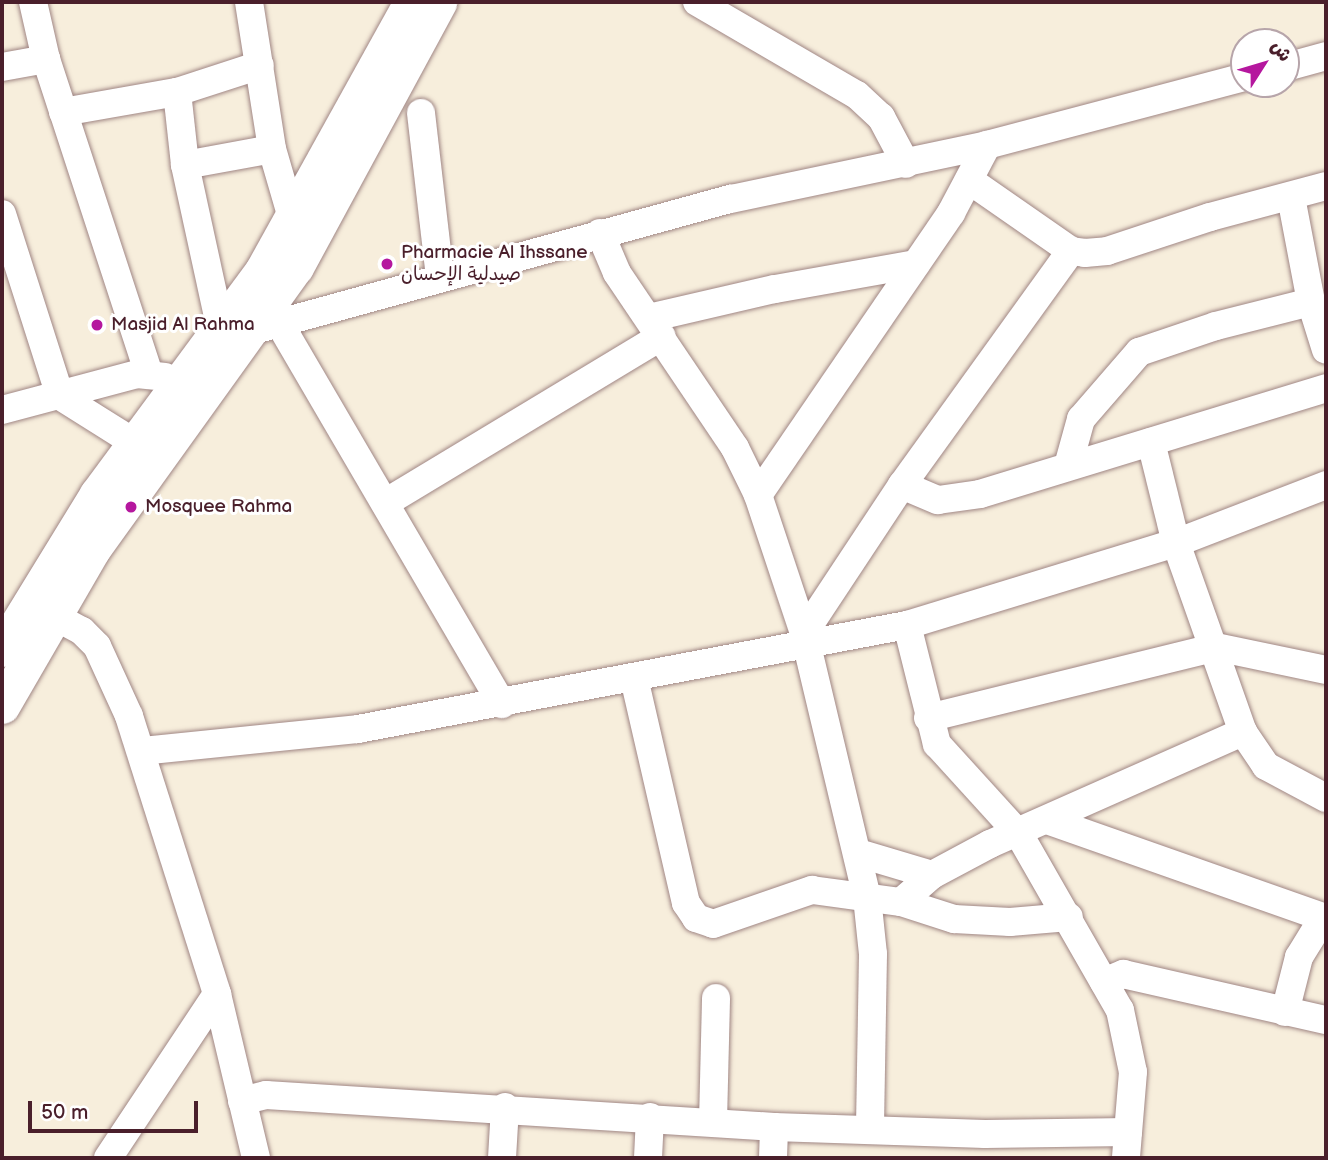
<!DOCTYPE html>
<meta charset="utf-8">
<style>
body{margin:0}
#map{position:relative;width:1328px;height:1160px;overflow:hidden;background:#f7eedc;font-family:"Balsamiq Sans","Playpen Sans Arabic",sans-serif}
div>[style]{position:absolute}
.roads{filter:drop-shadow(0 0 2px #a08684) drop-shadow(0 0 2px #a08684)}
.minor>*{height:28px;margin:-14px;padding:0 14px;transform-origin:14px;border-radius:14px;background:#fff}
.major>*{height:35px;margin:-17.5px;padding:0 17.5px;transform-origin:17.5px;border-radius:17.5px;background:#fff}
.dots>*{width:19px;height:19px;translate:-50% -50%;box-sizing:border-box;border:4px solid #fff;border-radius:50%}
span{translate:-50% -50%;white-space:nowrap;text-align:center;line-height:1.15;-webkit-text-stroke:6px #fff;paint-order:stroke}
.poi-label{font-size:19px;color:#4a1f2b}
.left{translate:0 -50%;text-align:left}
.frame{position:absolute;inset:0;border:4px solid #4a1f2b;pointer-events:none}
.north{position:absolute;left:1230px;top:28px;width:70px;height:70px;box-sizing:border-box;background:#fff;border:2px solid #b7a5aa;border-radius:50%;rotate:53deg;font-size:19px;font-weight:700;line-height:28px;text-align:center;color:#4a1f2b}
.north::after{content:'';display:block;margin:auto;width:24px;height:32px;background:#b5179e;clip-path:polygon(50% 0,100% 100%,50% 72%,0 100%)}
.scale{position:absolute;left:28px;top:1101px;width:170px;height:32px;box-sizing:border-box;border:4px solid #4a1f2b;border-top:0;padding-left:9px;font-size:21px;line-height:24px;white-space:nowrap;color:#4a1f2b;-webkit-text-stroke:5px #fff;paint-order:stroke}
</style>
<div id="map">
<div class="roads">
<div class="minor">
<i style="left:33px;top:2px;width:58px;rotate:77.2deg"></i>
<i style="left:46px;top:59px;width:331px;rotate:71.9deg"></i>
<i style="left:249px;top:2px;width:149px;rotate:81.1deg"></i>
<i style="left:272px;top:149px;width:72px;rotate:73.8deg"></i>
<i style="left:697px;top:2px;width:185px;rotate:30.2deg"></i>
<i style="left:857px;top:95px;width:33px;rotate:43deg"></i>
<i style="left:881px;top:117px;width:53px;rotate:62deg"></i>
<i style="left:2px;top:67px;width:45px;rotate:-10.3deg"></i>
<i style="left:1286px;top:67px;width:41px;rotate:-15.4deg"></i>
<i style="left:177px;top:92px;width:73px;rotate:83.7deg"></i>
<i style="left:185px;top:165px;width:164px;rotate:77.7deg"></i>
<i style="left:63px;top:112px;width:116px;rotate:-10deg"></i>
<i style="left:177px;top:92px;width:87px;rotate:-18deg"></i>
<i style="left:421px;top:113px;width:166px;rotate:83.4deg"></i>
<i style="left:185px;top:165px;width:88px;rotate:-10.4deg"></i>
<i style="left:969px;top:180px;width:124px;rotate:34.8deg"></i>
<i style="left:1071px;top:251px;width:14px;rotate:8deg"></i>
<i style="left:1085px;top:253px;width:22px;rotate:-5deg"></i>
<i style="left:1107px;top:251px;width:108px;rotate:-18.3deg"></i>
<i style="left:1210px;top:217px;width:120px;rotate:-15deg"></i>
<i style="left:1291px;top:197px;width:107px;rotate:79.2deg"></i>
<i style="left:1311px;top:302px;width:50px;rotate:72.6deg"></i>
<i style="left:2px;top:214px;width:191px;rotate:72.3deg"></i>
<i style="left:60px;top:396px;width:107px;rotate:32.1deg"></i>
<i style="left:600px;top:233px;width:43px;rotate:67deg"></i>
<i style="left:617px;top:273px;width:211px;rotate:56deg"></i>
<i style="left:735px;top:448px;width:52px;rotate:63.9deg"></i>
<i style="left:758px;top:495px;width:145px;rotate:71.6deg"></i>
<i style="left:804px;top:633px;width:271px;rotate:76.6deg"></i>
<i style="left:867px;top:897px;width:57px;rotate:84deg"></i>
<i style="left:873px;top:954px;width:175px;rotate:91deg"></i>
<i style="left:649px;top:318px;width:129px;rotate:-13deg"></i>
<i style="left:775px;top:289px;width:143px;rotate:-10.1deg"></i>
<i style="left:281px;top:326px;width:438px;rotate:59.7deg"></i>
<i style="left:254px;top:330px;width:495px;rotate:-15.4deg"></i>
<i style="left:731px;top:199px;width:262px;rotate:-11.9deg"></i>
<i style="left:987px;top:145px;width:266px;rotate:-14.8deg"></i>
<i style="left:2px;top:410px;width:140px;rotate:-14.9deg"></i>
<i style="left:137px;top:374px;width:28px;rotate:6deg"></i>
<i style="left:1151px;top:442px;width:104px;rotate:76.1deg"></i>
<i style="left:1176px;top:543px;width:201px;rotate:70.5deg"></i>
<i style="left:1243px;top:732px;width:41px;rotate:55.9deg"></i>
<i style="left:1266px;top:766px;width:68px;rotate:28.1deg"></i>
<i style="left:1068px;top:466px;width:49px;rotate:-74.5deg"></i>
<i style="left:1081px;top:419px;width:89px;rotate:-49.1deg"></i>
<i style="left:1139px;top:352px;width:81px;rotate:-18.7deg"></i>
<i style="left:1216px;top:326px;width:98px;rotate:-14.2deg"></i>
<i style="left:902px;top:485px;width:39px;rotate:23deg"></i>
<i style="left:938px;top:500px;width:42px;rotate:-8.1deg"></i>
<i style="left:980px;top:494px;width:362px;rotate:-17deg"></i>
<i style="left:758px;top:495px;width:342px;rotate:-55.6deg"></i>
<i style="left:951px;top:213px;width:77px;rotate:-62.1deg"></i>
<i style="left:385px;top:503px;width:323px;rotate:-31.1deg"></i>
<i style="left:37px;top:607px;width:51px;rotate:28.1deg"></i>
<i style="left:82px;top:631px;width:21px;rotate:45deg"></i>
<i style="left:97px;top:646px;width:77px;rotate:65.4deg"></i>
<i style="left:129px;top:716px;width:292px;rotate:72.4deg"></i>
<i style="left:217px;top:994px;width:169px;rotate:76.6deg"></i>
<i style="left:907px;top:625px;width:123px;rotate:75.9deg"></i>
<i style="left:937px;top:744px;width:122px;rotate:47.7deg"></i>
<i style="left:1019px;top:834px;width:203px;rotate:60.2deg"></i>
<i style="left:1120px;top:1010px;width:63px;rotate:78.2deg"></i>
<i style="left:1133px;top:1072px;width:86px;rotate:94.7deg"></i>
<i style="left:804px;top:633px;width:178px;rotate:-56.5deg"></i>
<i style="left:902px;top:485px;width:289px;rotate:-54.2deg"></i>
<i style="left:634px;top:678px;width:231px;rotate:77deg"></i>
<i style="left:686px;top:903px;width:18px;rotate:56deg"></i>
<i style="left:696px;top:918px;width:18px;rotate:19deg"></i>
<i style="left:713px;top:924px;width:105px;rotate:-19deg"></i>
<i style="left:812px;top:890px;width:90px;rotate:7.7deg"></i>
<i style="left:901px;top:902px;width:41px;rotate:-41.1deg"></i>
<i style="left:932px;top:875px;width:66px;rotate:-28.1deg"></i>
<i style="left:990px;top:844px;width:277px;rotate:-23.9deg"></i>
<i style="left:928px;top:718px;width:297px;rotate:-13.8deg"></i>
<i style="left:1216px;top:647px;width:112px;rotate:11.8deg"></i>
<i style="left:142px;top:751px;width:217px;rotate:-5.8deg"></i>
<i style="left:358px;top:729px;width:559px;rotate:-10.73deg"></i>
<i style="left:907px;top:625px;width:281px;rotate:-17deg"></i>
<i style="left:1176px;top:543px;width:161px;rotate:-21.1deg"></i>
<i style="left:1047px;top:820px;width:296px;rotate:19.4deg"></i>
<i style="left:858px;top:853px;width:77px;rotate:16.6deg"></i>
<i style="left:901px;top:902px;width:56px;rotate:17.8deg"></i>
<i style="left:954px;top:919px;width:56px;rotate:3.1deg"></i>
<i style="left:1010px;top:922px;width:59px;rotate:-4.8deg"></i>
<i style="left:1104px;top:982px;width:21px;rotate:-23deg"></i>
<i style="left:1123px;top:974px;width:208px;rotate:12.8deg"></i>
<i style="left:1285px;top:1012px;width:57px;rotate:-75.7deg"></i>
<i style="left:1299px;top:957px;width:46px;rotate:-58.4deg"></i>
<i style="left:242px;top:1101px;width:25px;rotate:-14deg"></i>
<i style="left:266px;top:1095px;width:509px;rotate:3.6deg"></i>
<i style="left:774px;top:1127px;width:211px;rotate:1.9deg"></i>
<i style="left:985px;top:1134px;width:143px;rotate:-0.8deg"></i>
<i style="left:713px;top:1122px;width:124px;rotate:-88.6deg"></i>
<i style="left:108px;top:1158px;width:197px;rotate:-56.4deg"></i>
<i style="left:502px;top:1158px;width:51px;rotate:-86.6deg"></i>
<i style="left:648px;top:1158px;width:41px;rotate:-87.2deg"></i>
<i style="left:773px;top:1158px;width:31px;rotate:-88deg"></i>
</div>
<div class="major">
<i style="left:2px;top:649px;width:182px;rotate:-58.5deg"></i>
<i style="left:97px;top:494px;width:277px;rotate:-53.5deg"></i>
<i style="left:262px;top:271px;width:308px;rotate:-61deg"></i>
<i style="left:2px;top:706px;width:181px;rotate:-59.9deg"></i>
<i style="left:93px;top:549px;width:347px;rotate:-54.3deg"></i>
<i style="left:296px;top:267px;width:301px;rotate:-61.6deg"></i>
</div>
</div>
<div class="dots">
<i style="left:387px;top:264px;background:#b5179e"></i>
<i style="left:97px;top:325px;background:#b5179e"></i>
<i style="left:131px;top:507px;background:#b5179e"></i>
</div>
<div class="poi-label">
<span class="left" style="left:401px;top:264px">Pharmacie Al Ihssane<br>صيدلية الإحسان</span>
<span class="left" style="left:111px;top:325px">Masjid Al Rahma</span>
<span class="left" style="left:145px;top:507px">Mosquee Rahma</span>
</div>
<div class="frame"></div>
<div class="north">ش</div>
<div class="scale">50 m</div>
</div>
